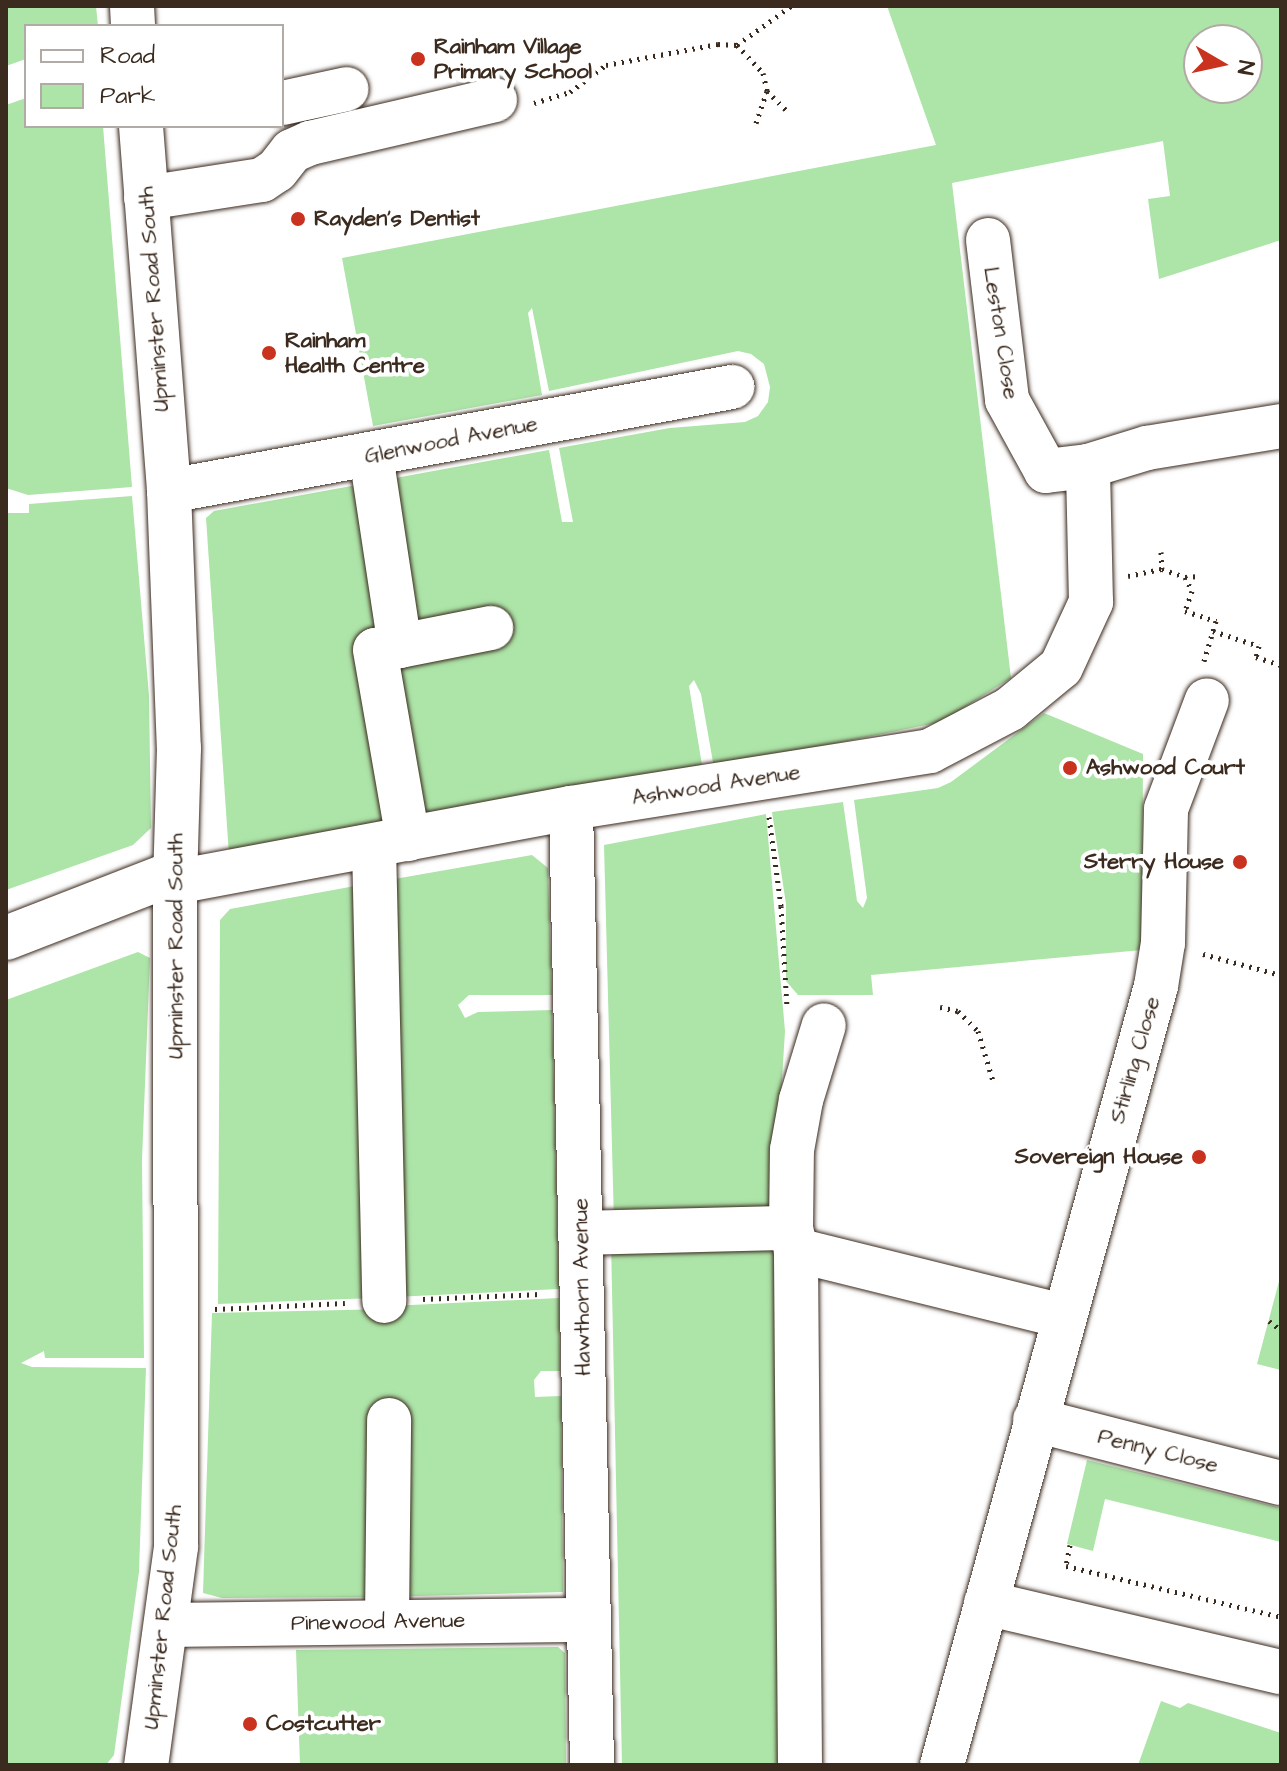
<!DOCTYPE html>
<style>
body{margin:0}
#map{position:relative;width:1287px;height:1771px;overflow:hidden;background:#fff;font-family:"Architects Daughter",sans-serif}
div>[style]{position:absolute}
.green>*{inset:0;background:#ade4a8}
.path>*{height:5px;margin-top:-2.5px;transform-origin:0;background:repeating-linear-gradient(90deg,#3b2a1e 0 2px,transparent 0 8px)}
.roads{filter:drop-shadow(0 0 2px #3b2a1e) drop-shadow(0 0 2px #3b2a1e)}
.minor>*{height:44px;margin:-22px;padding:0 22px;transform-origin:22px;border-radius:22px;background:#fff}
.dots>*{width:22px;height:22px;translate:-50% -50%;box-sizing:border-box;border:4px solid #fff;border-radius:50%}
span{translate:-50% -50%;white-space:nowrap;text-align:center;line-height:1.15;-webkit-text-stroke:8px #fff;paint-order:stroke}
.poi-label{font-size:22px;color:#3b2a1e;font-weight:700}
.left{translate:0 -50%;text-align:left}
.right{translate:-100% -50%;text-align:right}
.street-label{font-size:22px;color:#3b2a1e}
.frame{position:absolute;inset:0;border:8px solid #3b2a1e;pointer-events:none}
.legend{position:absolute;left:24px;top:24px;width:260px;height:104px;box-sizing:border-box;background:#fff;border:2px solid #b1aaa5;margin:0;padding:10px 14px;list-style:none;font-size:24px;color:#3b2a1e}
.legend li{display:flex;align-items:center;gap:16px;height:40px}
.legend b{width:40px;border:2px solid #b1aaa5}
.north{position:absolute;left:1183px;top:24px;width:80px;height:80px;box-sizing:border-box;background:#fff;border:2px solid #b1aaa5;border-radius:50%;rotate:99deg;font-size:22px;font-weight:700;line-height:32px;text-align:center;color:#3b2a1e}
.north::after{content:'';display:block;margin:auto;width:28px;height:36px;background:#c8321e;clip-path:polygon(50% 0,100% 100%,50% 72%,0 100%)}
</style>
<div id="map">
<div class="green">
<i style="clip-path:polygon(6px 6px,96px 6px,98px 26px,26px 26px,26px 59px,6px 66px)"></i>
<i style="clip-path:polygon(evenodd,887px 6px,1281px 6px,1281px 240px,1159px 279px,1148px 199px,1170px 196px,1163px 141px,952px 183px,1011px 678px,941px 722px,714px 768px,701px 694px,694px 680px,689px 686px,703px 771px,414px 822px,384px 654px,409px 640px,379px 481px,549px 450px,562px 522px,573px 522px,559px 448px,670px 428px,745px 422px,758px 416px,768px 402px,770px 387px,764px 364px,751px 354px,738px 351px,549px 391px,532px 308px,528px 313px,542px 395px,373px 426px,342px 258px,936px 145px,887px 6px,1199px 40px,1247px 40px,1247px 88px,1199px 88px,1199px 40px)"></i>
<i style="clip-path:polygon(26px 98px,26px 126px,103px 126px,132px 487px,28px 495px,6px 488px,6px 105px)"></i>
<i style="clip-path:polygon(368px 483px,397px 827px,229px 855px,206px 518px,214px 511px)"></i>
<i style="clip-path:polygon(132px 496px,149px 696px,151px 828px,133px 845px,6px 890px,6px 513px,29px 513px,29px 504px)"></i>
<i style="clip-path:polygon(1044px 713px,1143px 754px,1142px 950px,871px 975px,873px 995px,798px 995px,786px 981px,786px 904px,772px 812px,843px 802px,857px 901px,863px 908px,867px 898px,854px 800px,938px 788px,951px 782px)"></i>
<i style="clip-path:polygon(766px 814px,785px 1031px,781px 1095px,785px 1210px,614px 1223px,604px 845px)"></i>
<i style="clip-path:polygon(532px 855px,548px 868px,552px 995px,469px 995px,458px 1005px,465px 1018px,478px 1012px,552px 1010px,559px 1289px,394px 1297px,383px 881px)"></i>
<i style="clip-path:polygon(366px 884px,374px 1298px,218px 1304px,220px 920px,230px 909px)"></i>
<i style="clip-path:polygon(138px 952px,150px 958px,142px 1160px,144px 1358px,45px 1358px,44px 1351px,21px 1363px,32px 1367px,146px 1368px,139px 1572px,114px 1755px,106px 1765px,6px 1765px,6px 1000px)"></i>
<i style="clip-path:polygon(787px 1239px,793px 1765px,622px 1765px,611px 1242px)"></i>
<i style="clip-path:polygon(1281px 1274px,1281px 1370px,1257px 1364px)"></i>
<i style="clip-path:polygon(559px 1298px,560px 1371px,541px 1371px,534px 1380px,535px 1397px,561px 1396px,563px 1592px,380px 1597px,222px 1598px,203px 1593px,212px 1313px,389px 1309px,390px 1306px)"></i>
<i style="clip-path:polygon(1087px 1460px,1281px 1508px,1281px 1542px,1105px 1499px,1093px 1551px,1067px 1544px)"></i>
<i style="clip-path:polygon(558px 1647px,565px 1653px,566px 1765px,300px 1765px,296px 1650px)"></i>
<i style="clip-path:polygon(1161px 1701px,1180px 1708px,1188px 1703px,1281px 1733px,1281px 1765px,1138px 1765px)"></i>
</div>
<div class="path">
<i style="left:737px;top:45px;width:67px;rotate:-35.8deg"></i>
<i style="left:767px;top:91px;width:27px;rotate:45deg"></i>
<i style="left:534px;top:103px;width:38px;rotate:-17deg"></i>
<i style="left:570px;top:92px;width:45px;rotate:-36.9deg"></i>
<i style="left:606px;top:65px;width:114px;rotate:-10.6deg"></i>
<i style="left:718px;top:44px;width:19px;rotate:3deg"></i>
<i style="left:737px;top:45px;width:38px;rotate:47deg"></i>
<i style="left:763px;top:73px;width:18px;rotate:77deg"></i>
<i style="left:767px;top:91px;width:34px;rotate:109deg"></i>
<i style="left:1161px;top:552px;width:17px;rotate:87deg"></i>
<i style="left:1128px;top:576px;width:35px;rotate:-12deg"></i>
<i style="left:1162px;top:569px;width:24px;rotate:19deg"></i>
<i style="left:1185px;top:577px;width:16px;rotate:63deg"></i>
<i style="left:1192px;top:591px;width:21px;rotate:109deg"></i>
<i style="left:1185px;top:611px;width:33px;rotate:18deg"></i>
<i style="left:1216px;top:621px;width:42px;rotate:106.7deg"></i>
<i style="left:1185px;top:577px;width:15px;rotate:-4deg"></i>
<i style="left:1213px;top:631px;width:48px;rotate:18.1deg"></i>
<i style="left:1259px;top:646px;width:11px;rotate:105deg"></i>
<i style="left:1256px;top:657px;width:26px;rotate:18deg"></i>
<i style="left:769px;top:817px;width:90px;rotate:82.3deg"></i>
<i style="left:781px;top:906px;width:100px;rotate:86.6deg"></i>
<i style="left:1203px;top:954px;width:81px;rotate:15.1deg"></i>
<i style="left:940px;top:1007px;width:18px;rotate:13deg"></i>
<i style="left:958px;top:1011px;width:28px;rotate:45deg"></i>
<i style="left:978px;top:1031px;width:55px;rotate:73.2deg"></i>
<i style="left:423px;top:1299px;width:117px;rotate:-2.4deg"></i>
<i style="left:215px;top:1309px;width:130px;rotate:-2.6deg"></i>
<i style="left:1269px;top:1321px;width:15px;rotate:37deg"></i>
<i style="left:1070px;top:1545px;width:21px;rotate:101deg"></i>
<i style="left:1066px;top:1566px;width:221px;rotate:13.3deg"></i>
</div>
<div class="roads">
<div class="minor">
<i style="left:132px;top:6px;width:20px;rotate:87deg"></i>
<i style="left:282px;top:103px;width:66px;rotate:-12.2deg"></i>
<i style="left:141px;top:126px;width:366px;rotate:85.6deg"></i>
<i style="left:169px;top:491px;width:257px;rotate:87.8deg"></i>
<i style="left:179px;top:748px;width:134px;rotate:91.7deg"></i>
<i style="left:175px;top:882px;width:665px;rotate:89.91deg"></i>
<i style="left:176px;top:1547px;width:220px;rotate:97.8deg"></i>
<i style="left:146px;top:198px;width:117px;rotate:-8.8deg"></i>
<i style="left:262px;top:180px;width:18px;rotate:-34deg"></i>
<i style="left:277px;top:170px;width:24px;rotate:-52deg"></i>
<i style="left:292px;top:151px;width:20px;rotate:-24deg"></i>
<i style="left:310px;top:143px;width:190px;rotate:-13.1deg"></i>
<i style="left:988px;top:240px;width:161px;rotate:83.2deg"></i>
<i style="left:1007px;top:400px;width:81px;rotate:61.2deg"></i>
<i style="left:1046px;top:471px;width:42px;rotate:-6.8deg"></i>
<i style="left:371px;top:455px;width:193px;rotate:81.4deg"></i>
<i style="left:400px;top:646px;width:25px;rotate:171deg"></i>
<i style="left:375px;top:650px;width:192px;rotate:80.1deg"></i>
<i style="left:169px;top:491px;width:573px;rotate:-10.47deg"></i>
<i style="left:400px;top:646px;width:93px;rotate:-11.2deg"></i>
<i style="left:571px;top:808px;width:957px;rotate:88.74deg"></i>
<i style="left:374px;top:846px;width:455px;rotate:88.7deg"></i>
<i style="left:175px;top:882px;width:403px;rotate:-10.6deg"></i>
<i style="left:571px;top:808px;width:363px;rotate:-9deg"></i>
<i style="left:930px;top:751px;width:90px;rotate:-27.7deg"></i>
<i style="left:1010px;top:709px;width:66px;rotate:-39.5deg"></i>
<i style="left:1061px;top:667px;width:72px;rotate:-65.2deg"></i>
<i style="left:1091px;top:602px;width:136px;rotate:-91.3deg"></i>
<i style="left:1088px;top:466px;width:62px;rotate:-17deg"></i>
<i style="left:1147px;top:448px;width:136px;rotate:-9.3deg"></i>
<i style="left:6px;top:938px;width:182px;rotate:-21.2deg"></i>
<i style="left:580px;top:1233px;width:211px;rotate:-1.4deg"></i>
<i style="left:796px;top:1250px;width:275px;rotate:13.9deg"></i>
<i style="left:1035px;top:1420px;width:254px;rotate:14.4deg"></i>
<i style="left:986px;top:1603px;width:303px;rotate:13.2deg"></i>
<i style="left:387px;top:1622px;width:202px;rotate:-89.4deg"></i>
<i style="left:167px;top:1625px;width:422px;rotate:-0.7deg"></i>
<i style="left:800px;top:1765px;width:515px;rotate:-90.45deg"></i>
<i style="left:796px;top:1250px;width:23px;rotate:-103deg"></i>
<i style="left:791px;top:1228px;width:78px;rotate:-89.3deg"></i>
<i style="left:792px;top:1150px;width:51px;rotate:-79.8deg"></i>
<i style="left:801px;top:1100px;width:78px;rotate:-73deg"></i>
<i style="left:942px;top:1765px;width:808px;rotate:-74.64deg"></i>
<i style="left:1156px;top:986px;width:44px;rotate:-80.8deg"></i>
<i style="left:1163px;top:943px;width:134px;rotate:-88.7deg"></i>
<i style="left:1166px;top:809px;width:116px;rotate:-69.4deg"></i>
</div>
</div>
<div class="dots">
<i style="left:418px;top:59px;background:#c8321e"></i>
<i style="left:298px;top:219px;background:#c8321e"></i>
<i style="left:269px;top:353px;background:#c8321e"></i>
<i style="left:1070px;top:768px;background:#c8321e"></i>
<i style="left:1240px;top:862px;background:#c8321e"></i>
<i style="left:1199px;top:1157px;background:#c8321e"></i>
<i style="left:250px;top:1724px;background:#c8321e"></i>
</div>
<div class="poi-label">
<span class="left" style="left:434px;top:59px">Rainham Village<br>Primary School</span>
<span class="left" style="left:314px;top:219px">Rayden's Dentist</span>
<span class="left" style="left:285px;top:353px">Rainham<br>Health Centre</span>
<span class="left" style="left:1086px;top:768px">Ashwood Court</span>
<span class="right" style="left:1224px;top:862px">Sterry House</span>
<span class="right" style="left:1183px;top:1157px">Sovereign House</span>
<span class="left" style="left:266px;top:1724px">Costcutter</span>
</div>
<div class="street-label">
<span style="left:154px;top:299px;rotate:-94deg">Upminster Road South</span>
<span style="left:1001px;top:333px;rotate:81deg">Leston Close</span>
<span style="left:451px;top:440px;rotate:-11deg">Glenwood Avenue</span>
<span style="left:716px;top:785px;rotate:-9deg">Ashwood Avenue</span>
<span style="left:176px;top:946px;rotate:-90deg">Upminster Road South</span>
<span style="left:1135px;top:1060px;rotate:-74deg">Stirling Close</span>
<span style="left:582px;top:1287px;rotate:-91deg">Hawthorn Avenue</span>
<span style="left:1158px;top:1451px;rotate:14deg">Penny Close</span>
<span style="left:163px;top:1617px;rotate:-84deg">Upminster Road South</span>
<span style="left:378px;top:1622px;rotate:-1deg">Pinewood Avenue</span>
</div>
<div class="frame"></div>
<ul class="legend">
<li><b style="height:10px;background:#fff"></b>Road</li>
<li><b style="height:22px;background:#ade4a8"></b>Park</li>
</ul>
<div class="north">N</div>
</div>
